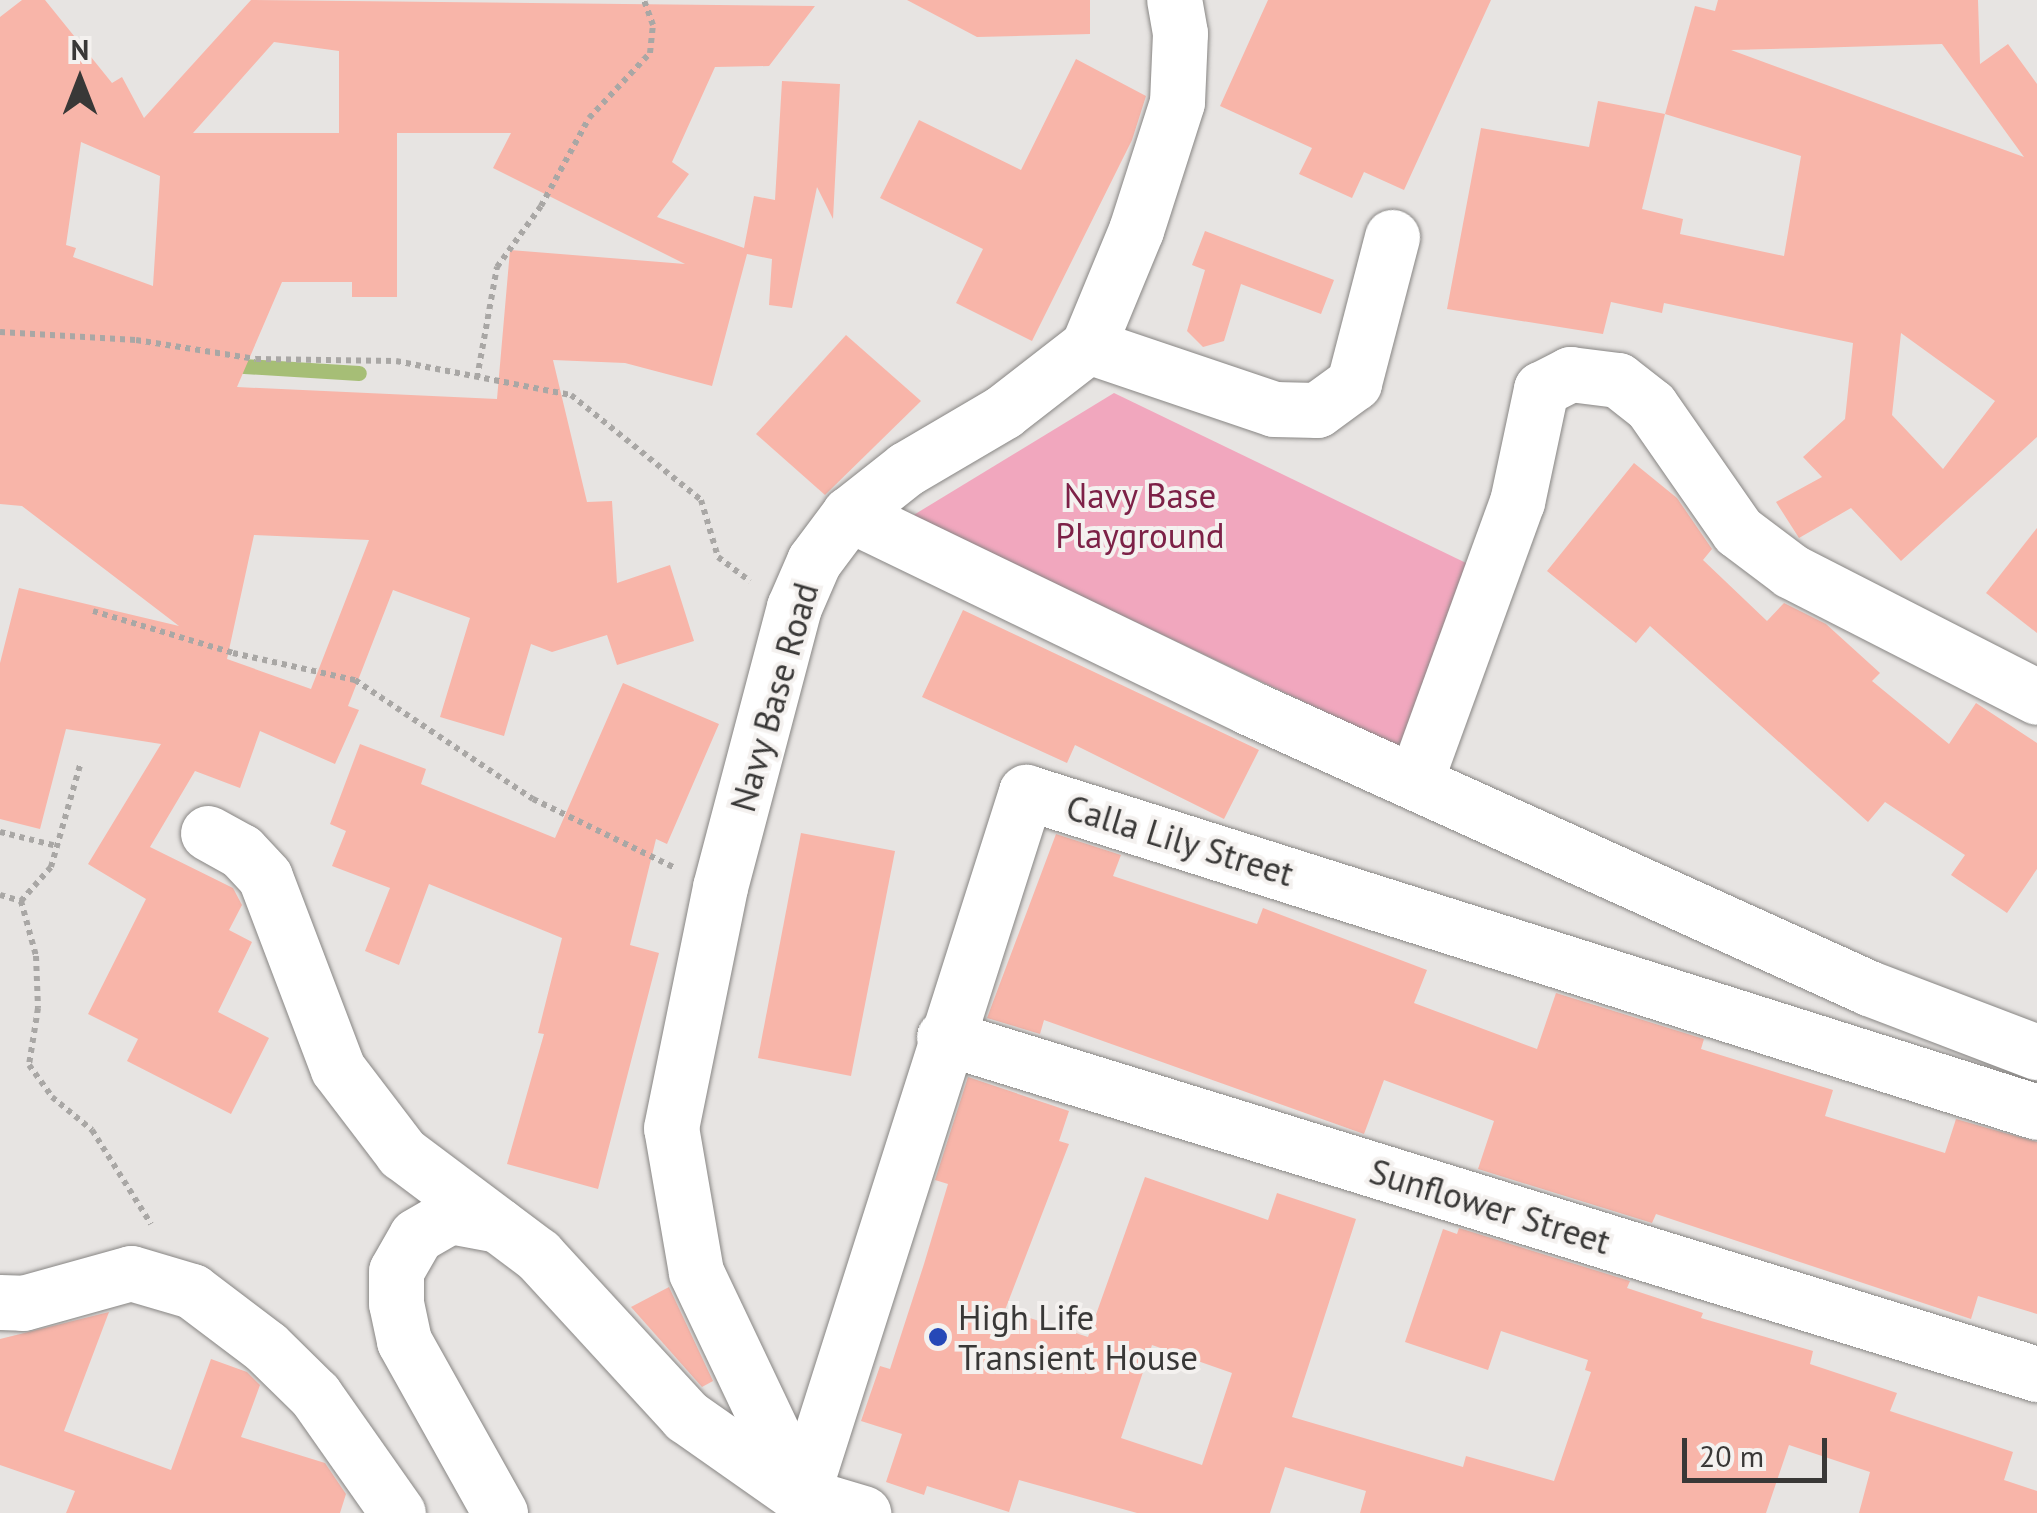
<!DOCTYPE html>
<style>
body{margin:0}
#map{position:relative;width:2037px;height:1513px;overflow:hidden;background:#e7e4e2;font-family:"PT Sans",sans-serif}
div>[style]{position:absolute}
.green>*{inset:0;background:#f1a7be}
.stream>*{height:15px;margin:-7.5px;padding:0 7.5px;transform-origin:7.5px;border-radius:7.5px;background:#a6be76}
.building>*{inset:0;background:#f8b5a9}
.path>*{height:6px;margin-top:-3px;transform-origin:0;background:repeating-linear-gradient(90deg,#a9a7a5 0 5px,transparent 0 10px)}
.roads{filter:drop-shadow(0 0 2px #888684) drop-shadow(0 0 2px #888684)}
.minor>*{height:55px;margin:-27.5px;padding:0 27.5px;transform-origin:27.5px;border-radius:27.5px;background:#fff}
.dots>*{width:28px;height:28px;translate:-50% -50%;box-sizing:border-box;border:5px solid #f4f1ef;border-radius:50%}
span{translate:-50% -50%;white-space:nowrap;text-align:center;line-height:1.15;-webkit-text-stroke:8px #f4f1ef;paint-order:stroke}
.park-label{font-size:35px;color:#7d2147}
.street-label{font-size:35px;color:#393837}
.poi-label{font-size:35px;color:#393837}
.left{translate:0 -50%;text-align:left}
.north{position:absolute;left:30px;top:30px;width:100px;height:100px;-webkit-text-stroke:8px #f4f1ef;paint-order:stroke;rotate:0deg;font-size:28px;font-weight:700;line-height:40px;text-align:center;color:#393837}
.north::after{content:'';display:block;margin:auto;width:35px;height:45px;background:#393837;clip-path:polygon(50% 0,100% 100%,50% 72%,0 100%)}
.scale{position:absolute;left:1682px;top:1438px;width:145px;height:45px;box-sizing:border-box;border:5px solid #393837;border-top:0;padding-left:12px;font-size:30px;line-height:35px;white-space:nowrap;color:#393837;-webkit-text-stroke:8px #f4f1ef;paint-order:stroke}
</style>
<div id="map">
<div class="green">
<i style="clip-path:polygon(1114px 393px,1493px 576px,1412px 753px,912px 516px)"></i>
</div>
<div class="stream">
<i style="left:228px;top:365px;width:131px;rotate:3.5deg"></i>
</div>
<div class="building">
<i style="clip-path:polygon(evenodd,22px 0,45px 0,112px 83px,122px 77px,144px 118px,251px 0,815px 6px,769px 66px,715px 67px,672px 162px,689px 174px,657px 217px,744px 248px,754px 196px,775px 200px,782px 81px,840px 84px,833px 219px,817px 187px,792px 308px,769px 305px,772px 259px,747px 254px,712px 386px,625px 363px,553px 360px,587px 502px,612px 501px,617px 583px,670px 565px,694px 641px,617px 665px,607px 635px,552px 652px,531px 644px,504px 736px,440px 717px,470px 618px,393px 590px,348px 706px,359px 710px,335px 764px,260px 731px,240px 788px,195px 771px,150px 847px,233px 888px,242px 905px,229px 930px,252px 942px,218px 1012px,269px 1038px,231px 1114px,127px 1061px,138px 1039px,88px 1014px,146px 899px,88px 864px,161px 744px,66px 729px,40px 829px,0 819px,0 663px,19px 588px,179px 626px,22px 506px,0 504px,0 17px,22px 0,274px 42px,339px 51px,339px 133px,193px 133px,274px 42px,22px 0,397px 133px,511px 133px,493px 168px,685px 264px,510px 250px,497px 399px,237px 387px,282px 282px,352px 282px,352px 297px,397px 297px,397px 133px,22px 0,81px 142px,160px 176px,153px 286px,73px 257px,76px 248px,66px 245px,81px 142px,22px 0,254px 535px,369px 540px,311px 689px,227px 659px,254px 535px)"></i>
<i style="clip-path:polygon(907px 0,1090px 0,1090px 34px,977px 37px)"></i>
<i style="clip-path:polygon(1268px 0,1491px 0,1404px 190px,1364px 172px,1352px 198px,1299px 174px,1312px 148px,1220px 106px)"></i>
<i style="clip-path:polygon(evenodd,1718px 0,1978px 0,1980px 64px,2008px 44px,2037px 84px,2037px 437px,1901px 561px,1851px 508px,1799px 538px,1776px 502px,1822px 477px,1803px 457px,1845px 419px,1853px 343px,1664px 303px,1662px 313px,1611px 302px,1603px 334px,1447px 309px,1481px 128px,1589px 147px,1598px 101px,1665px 114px,1695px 6px,1715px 11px,1718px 0,1942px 44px,2024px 157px,1731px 50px,1812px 48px,1942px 44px,1718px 0,1665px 114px,1801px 156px,1784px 256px,1680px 234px,1683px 219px,1642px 209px,1665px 114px,1718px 0,1901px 333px,1995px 401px,1943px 469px,1892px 415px,1901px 333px)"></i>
<i style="clip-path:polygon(1076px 59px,1146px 96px,1132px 140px,1032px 341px,956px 303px,983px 249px,880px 198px,919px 120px,1021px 170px)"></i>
<i style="clip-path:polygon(1205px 231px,1334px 280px,1321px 314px,1241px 284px,1224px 341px,1203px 347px,1187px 331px,1205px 270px,1192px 265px)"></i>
<i style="clip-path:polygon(846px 335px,921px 401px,825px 495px,756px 434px)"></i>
<i style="clip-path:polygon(1634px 463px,1677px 498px,1712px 549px,1703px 560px,1767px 621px,1784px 603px,1826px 624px,1880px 673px,1872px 681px,1949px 744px,1976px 703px,2037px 743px,2037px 869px,2007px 913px,1951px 875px,1965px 855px,1885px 802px,1868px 822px,1650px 626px,1636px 643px,1547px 571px)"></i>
<i style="clip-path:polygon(2037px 528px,2037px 633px,1986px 593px)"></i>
<i style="clip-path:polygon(963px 610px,1259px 750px,1224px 819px,1075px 745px,1067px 763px,922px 697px)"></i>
<i style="clip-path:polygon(623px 683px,719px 724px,667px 844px,656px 839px,630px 945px,659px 953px,598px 1189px,507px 1164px,544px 1034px,538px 1033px,562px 938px,429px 884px,399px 965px,365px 951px,390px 888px,332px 866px,346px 831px,330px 824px,360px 744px,426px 769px,421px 784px,555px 838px)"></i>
<i style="clip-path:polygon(801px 833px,895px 851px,851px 1076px,758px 1058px)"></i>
<i style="clip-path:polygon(1056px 834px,1121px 855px,1113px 876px,1257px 924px,1263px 908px,1427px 970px,1414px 1003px,1537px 1049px,1556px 993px,1704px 1039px,1701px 1049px,1833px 1090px,1825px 1116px,1945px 1153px,1956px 1119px,2037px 1142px,2037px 1314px,1978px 1296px,1971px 1319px,1656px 1214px,1652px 1223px,1478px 1169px,1494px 1121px,1384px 1080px,1364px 1134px,1044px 1020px,1040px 1034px,987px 1018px)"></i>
<i style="clip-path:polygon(evenodd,968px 1077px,1069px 1111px,1059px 1141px,1069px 1144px,1005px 1310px,1088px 1337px,1145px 1177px,1268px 1220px,1277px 1193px,1356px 1219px,1292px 1417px,1463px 1467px,1466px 1456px,1554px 1481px,1591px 1372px,1585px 1370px,1588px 1360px,1501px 1331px,1488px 1370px,1405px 1342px,1443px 1229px,1457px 1234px,1459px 1228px,1630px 1281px,1627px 1288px,1703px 1313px,1701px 1318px,1813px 1351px,1810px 1364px,1897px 1393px,1890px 1411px,2013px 1452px,2004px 1480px,2037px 1491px,2037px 1513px,1859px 1513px,1870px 1472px,1789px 1445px,1766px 1513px,1360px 1513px,1366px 1491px,1285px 1467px,1270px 1513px,1137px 1513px,1019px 1480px,1009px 1512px,927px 1486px,924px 1495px,886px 1482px,902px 1434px,861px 1421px,880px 1366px,890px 1369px,924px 1264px,948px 1184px,935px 1180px,968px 1077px,1152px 1345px,1232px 1373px,1202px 1465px,1121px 1438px,1152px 1345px)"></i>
<i style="clip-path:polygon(669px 1287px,713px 1381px,702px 1387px,631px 1307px)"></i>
<i style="clip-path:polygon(109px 1312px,64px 1431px,171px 1470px,211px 1359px,247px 1372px,260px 1385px,241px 1437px,325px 1463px,346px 1494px,340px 1513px,66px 1513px,75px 1491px,0 1465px,0 1339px)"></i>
</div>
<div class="path">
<i style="left:0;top:332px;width:136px;rotate:3.4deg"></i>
<i style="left:136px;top:340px;width:121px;rotate:9deg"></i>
<i style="left:256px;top:359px;width:140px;rotate:0.8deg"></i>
<i style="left:396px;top:361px;width:178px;rotate:11deg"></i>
<i style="left:571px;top:395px;width:167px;rotate:38.9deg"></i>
<i style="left:701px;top:500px;width:59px;rotate:73.4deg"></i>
<i style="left:718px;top:557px;width:40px;rotate:37deg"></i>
<i style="left:477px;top:378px;width:113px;rotate:-79.8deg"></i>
<i style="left:497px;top:267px;width:75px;rotate:-54.2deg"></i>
<i style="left:541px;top:206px;width:100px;rotate:-61.4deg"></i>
<i style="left:589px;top:118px;width:89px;rotate:-46.8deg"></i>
<i style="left:650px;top:53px;width:28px;rotate:-84deg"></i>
<i style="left:653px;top:25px;width:27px;rotate:-110deg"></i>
<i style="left:93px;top:611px;width:146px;rotate:16.7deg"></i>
<i style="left:233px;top:653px;width:125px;rotate:12.5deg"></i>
<i style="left:355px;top:680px;width:214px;rotate:33.8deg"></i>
<i style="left:533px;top:799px;width:158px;rotate:25.9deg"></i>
<i style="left:0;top:832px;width:59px;rotate:13.8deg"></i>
<i style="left:0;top:895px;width:22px;rotate:16deg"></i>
<i style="left:21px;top:901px;width:57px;rotate:74.7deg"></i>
<i style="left:36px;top:956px;width:52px;rotate:87.8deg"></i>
<i style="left:38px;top:1008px;width:58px;rotate:99deg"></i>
<i style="left:29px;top:1065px;width:39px;rotate:54deg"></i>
<i style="left:52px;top:1097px;width:52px;rotate:39.5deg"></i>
<i style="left:92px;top:1130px;width:111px;rotate:57.9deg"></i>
<i style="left:21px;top:901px;width:45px;rotate:-48.6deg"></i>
<i style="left:51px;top:867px;width:106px;rotate:-74.1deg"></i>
</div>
<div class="roads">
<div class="minor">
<i style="left:1088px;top:346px;width:196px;rotate:18.7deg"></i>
<i style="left:1274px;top:409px;width:43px;rotate:1.3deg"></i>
<i style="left:1317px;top:410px;width:46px;rotate:-36.1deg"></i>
<i style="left:1354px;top:383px;width:151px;rotate:-75.4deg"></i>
<i style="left:849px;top:514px;width:443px;rotate:25.8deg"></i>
<i style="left:1248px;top:707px;width:682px;rotate:24.35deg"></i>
<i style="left:1869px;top:988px;width:180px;rotate:20.9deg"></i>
<i style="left:1416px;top:779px;width:295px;rotate:-70deg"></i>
<i style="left:1517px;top:502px;width:116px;rotate:-78deg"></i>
<i style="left:1541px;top:389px;width:33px;rotate:-27deg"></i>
<i style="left:1570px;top:374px;width:48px;rotate:7.1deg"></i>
<i style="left:1618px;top:380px;width:42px;rotate:38.2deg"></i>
<i style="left:1651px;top:406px;width:152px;rotate:55.2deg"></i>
<i style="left:1738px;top:531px;width:66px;rotate:37deg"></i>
<i style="left:1791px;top:571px;width:276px;rotate:27.1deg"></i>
<i style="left:208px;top:833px;width:38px;rotate:29deg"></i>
<i style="left:241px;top:851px;width:35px;rotate:47deg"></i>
<i style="left:265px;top:877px;width:205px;rotate:69.2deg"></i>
<i style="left:338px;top:1069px;width:106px;rotate:52.7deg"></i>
<i style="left:402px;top:1153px;width:170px;rotate:36.9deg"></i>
<i style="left:538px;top:1255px;width:219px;rotate:47.4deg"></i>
<i style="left:686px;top:1416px;width:139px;rotate:35.1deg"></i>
<i style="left:944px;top:1037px;width:1144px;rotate:17.14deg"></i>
<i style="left:498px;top:1225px;width:49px;rotate:-169.4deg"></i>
<i style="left:450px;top:1216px;width:39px;rotate:150deg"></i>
<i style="left:416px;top:1236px;width:40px;rotate:119.7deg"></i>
<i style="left:396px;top:1271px;width:32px;rotate:90deg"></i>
<i style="left:396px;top:1303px;width:39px;rotate:78deg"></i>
<i style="left:404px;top:1341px;width:197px;rotate:60.8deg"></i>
<i style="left:0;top:1302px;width:23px;rotate:2deg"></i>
<i style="left:23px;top:1303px;width:112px;rotate:-15.5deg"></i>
<i style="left:131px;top:1273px;width:64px;rotate:16.4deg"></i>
<i style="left:192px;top:1291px;width:93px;rotate:37.1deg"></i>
<i style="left:266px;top:1347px;width:69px;rotate:44.4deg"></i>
<i style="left:315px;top:1395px;width:144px;rotate:54.9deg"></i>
<i style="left:802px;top:1495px;width:738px;rotate:-72.33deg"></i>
<i style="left:1026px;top:792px;width:1060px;rotate:17.56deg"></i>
<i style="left:802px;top:1495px;width:64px;rotate:16.4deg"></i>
<i style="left:808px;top:1508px;width:261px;rotate:-115.4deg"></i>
<i style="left:696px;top:1272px;width:146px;rotate:-99.8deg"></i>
<i style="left:671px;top:1128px;width:246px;rotate:-78.5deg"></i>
<i style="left:720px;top:887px;width:290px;rotate:-75.2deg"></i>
<i style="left:794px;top:607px;width:50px;rotate:-66.5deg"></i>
<i style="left:814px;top:561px;width:59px;rotate:-53.3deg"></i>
<i style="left:849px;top:514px;width:73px;rotate:-38.3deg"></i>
<i style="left:906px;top:469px;width:113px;rotate:-30.4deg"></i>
<i style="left:1003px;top:412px;width:108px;rotate:-37.8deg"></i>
<i style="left:1088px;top:346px;width:126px;rotate:-67.5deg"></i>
<i style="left:1136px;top:230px;width:134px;rotate:-72.2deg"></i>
<i style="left:1177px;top:102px;width:69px;rotate:-87.5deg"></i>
<i style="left:1180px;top:33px;width:34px;rotate:-100deg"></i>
</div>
</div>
<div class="dots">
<i style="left:938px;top:1337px;background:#2648b7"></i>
</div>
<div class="park-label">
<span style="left:1140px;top:515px">Navy Base<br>Playground</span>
</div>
<div class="street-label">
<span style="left:774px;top:697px;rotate:-74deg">Navy Base Road</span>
<span style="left:1180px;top:840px;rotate:17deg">Calla Lily Street</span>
<span style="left:1490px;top:1206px;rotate:17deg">Sunflower Street</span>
</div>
<div class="poi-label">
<span class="left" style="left:958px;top:1337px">High Life<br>Transient House</span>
</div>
<div class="north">N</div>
<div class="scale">20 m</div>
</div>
